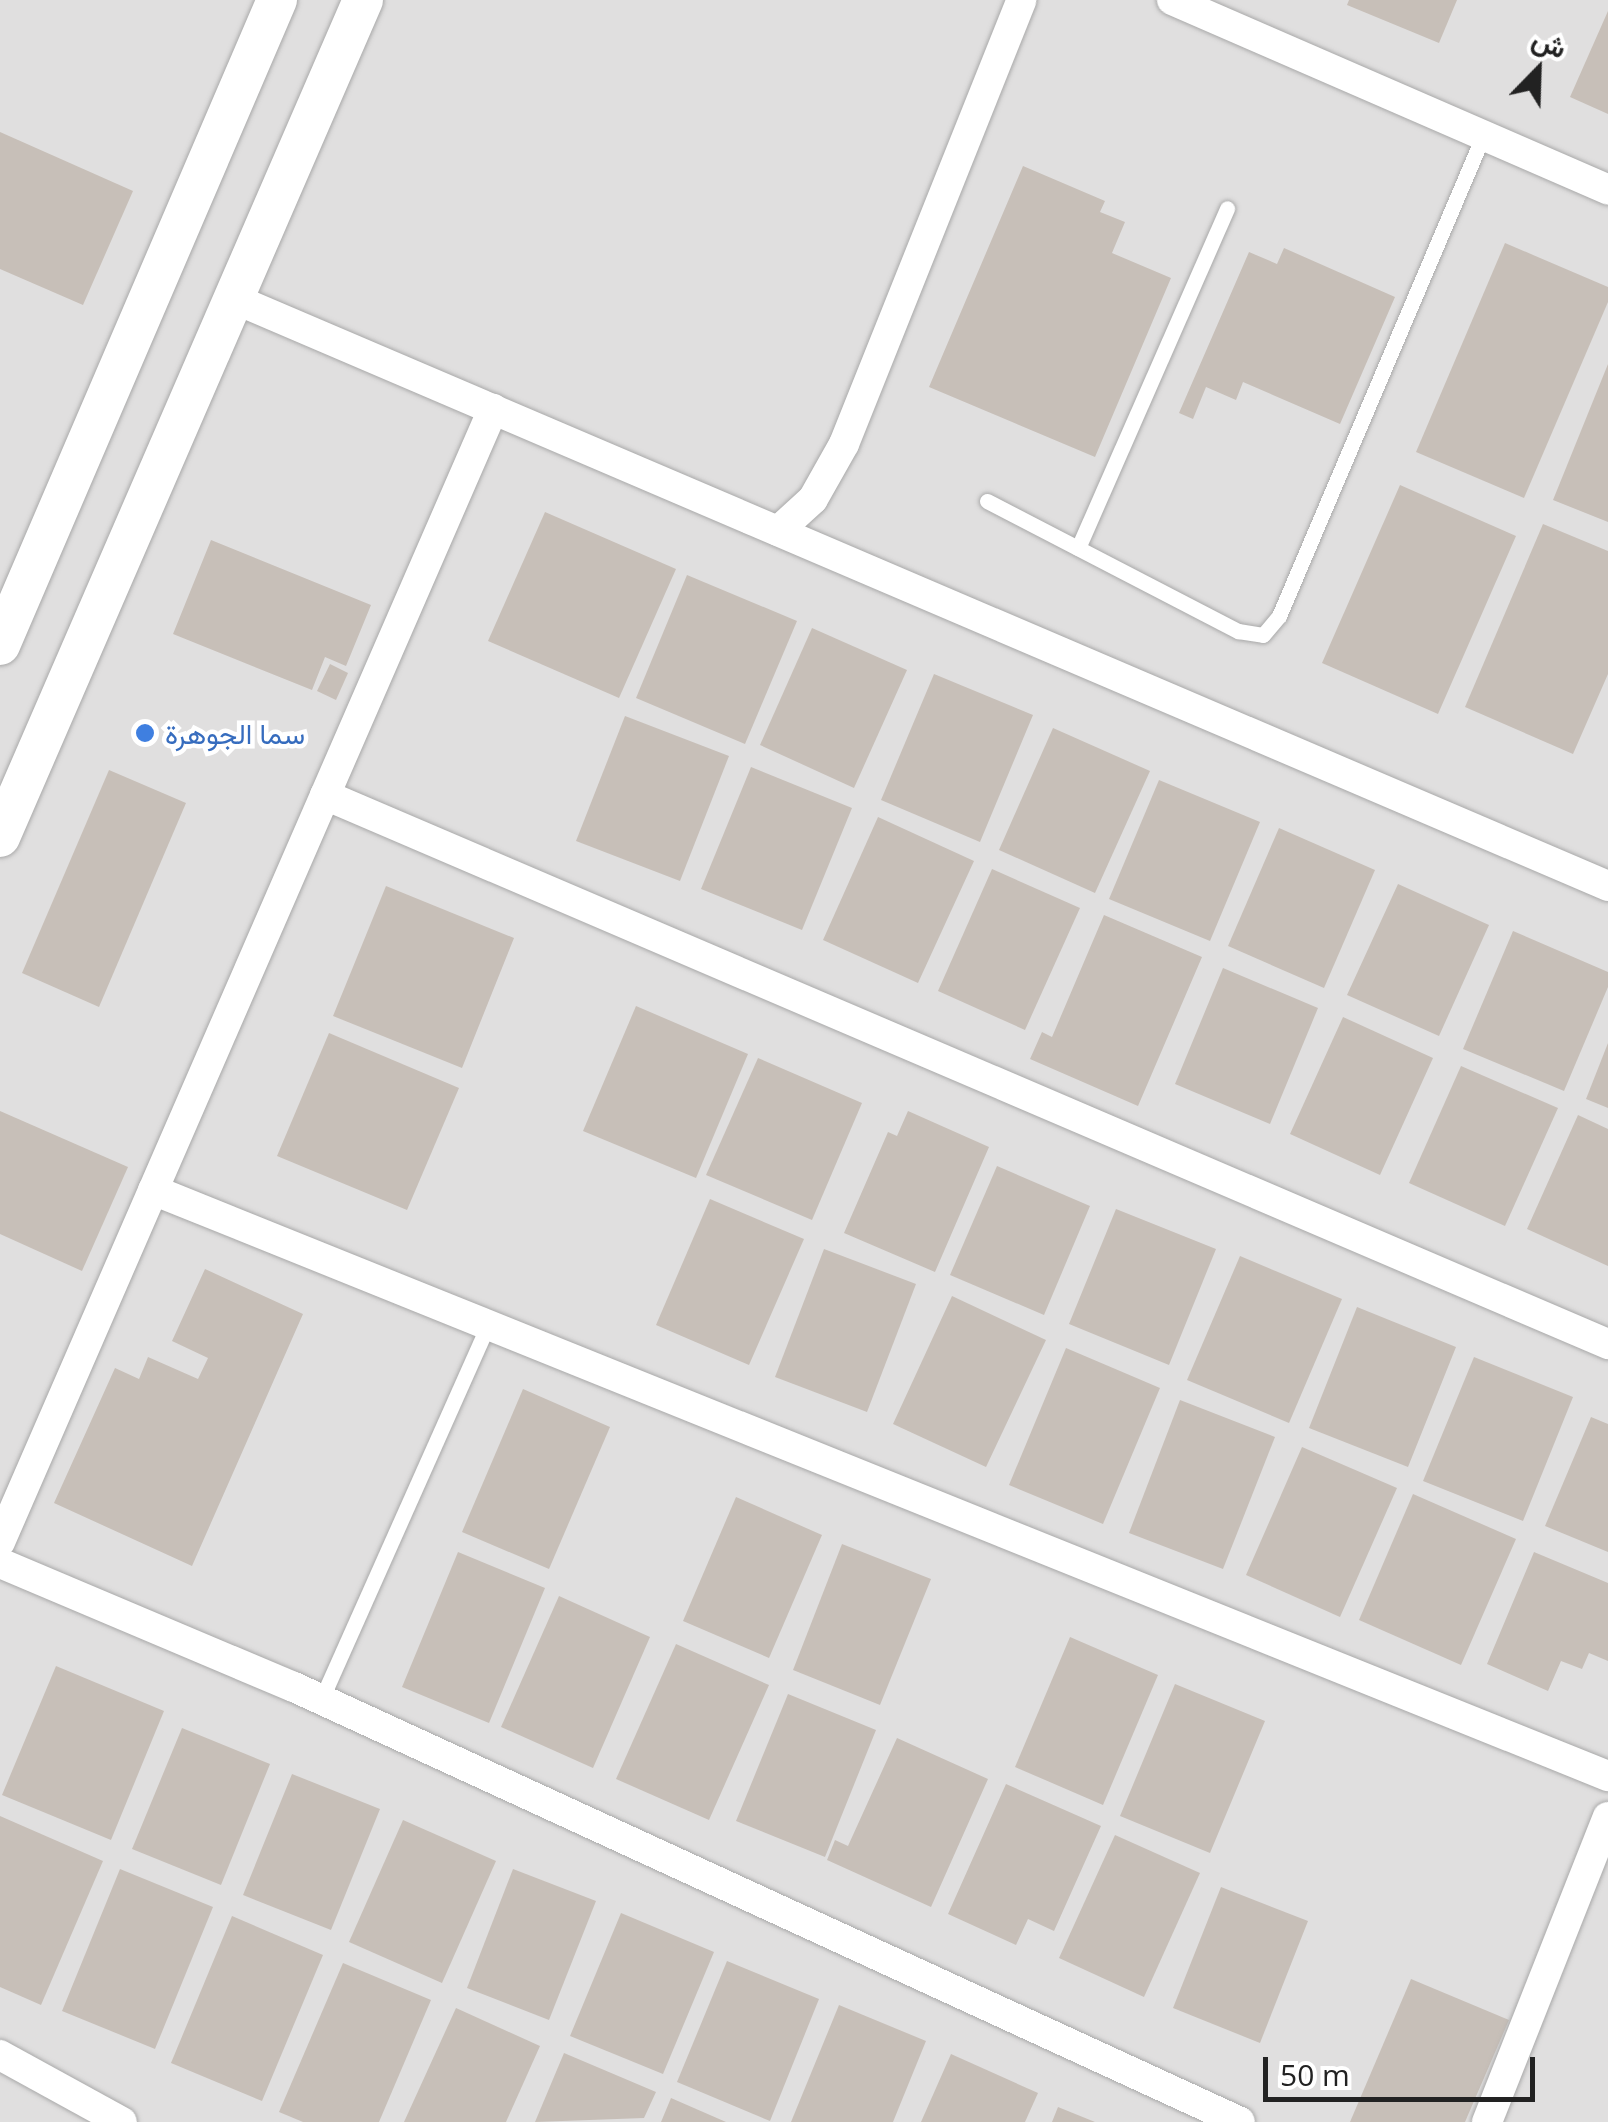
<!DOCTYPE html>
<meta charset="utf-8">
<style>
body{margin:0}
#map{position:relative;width:1608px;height:2122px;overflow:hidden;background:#f2efe9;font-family:"Open Sans",Vazirmatn,sans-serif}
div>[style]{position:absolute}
.residential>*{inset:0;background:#e0dfdf}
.building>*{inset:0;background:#c7bfb8}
.roads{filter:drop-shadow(0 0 2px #a9a9a9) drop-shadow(0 0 2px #a9a9a9)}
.service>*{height:15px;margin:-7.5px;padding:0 7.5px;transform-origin:7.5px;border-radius:7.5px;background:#fff}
.minor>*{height:30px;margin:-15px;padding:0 15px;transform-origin:15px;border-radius:15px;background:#fff}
.tertiary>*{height:40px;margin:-20px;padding:0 20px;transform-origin:20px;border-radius:20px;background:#fff}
.dots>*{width:28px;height:28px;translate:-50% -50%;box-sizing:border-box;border:5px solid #fff;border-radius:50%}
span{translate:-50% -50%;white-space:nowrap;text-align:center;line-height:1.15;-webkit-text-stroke:9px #fff;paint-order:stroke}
.shop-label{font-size:28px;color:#366cbe}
.left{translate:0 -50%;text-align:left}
.north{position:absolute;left:1488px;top:20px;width:100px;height:100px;-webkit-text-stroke:8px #fff;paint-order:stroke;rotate:23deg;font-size:28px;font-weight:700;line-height:40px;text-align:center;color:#222}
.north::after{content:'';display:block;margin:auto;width:35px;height:45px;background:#222;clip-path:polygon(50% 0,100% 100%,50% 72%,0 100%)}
.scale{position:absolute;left:1263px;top:2057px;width:272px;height:45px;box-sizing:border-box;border:5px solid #222;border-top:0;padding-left:12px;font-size:30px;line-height:35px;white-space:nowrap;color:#222;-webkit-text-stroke:8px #fff;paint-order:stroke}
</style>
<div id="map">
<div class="residential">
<i style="clip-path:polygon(0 0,1608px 0,1608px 2122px,0 2122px)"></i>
</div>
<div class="building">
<i style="clip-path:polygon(1349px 0,1457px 0,1439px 43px,1347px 5px)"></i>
<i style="clip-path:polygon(1608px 11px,1608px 114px,1570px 97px)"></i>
<i style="clip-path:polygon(0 132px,133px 191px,83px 305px,0 269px)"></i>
<i style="clip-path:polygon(1023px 166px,1105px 201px,1100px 212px,1125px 222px,1112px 253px,1171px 278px,1095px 457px,929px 387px)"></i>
<i style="clip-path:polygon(1505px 243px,1608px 287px,1608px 302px,1524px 498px,1416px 452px)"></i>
<i style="clip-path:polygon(1284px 248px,1395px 297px,1340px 424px,1243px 382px,1236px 400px,1206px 387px,1193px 419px,1179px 413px,1249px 252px,1277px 264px)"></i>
<i style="clip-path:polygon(1608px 364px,1608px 522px,1553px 500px)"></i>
<i style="clip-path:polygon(1400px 485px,1516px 536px,1438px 714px,1322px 663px)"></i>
<i style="clip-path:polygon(545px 512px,676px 569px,619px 698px,488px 641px)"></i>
<i style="clip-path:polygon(1543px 524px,1608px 551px,1608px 674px,1573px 754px,1465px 707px)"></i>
<i style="clip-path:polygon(211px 540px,371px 605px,346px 666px,325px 657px,312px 690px,173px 634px)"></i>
<i style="clip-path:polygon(687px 575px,797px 621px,745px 744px,636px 698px)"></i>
<i style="clip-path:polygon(812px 628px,907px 670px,854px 788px,760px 745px)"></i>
<i style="clip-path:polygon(330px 664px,348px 673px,336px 700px,317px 691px)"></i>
<i style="clip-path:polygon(934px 674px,1033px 715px,980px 842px,881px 800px)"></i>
<i style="clip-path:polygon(625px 716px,729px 756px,680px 881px,576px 841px)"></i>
<i style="clip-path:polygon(1053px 728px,1150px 771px,1095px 893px,999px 850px)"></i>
<i style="clip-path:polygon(751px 767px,852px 808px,802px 930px,701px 889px)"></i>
<i style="clip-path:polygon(109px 770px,186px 803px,99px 1007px,22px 973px)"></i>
<i style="clip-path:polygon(1159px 780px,1260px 822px,1210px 941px,1109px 899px)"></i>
<i style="clip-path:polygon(878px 817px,974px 861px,918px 983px,823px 940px)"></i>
<i style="clip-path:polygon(1279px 828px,1375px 870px,1324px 988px,1228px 946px)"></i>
<i style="clip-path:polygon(992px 869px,1080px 908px,1025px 1030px,938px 991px)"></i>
<i style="clip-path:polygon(1398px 884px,1489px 925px,1439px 1036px,1347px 995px)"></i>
<i style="clip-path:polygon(386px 886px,514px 938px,462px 1068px,333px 1016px)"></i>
<i style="clip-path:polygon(1104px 915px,1202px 957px,1138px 1106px,1030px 1059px,1042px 1032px,1052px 1037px)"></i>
<i style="clip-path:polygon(1513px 931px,1608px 972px,1608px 987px,1564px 1091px,1463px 1049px)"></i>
<i style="clip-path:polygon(1223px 968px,1318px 1008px,1270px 1124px,1175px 1084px)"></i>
<i style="clip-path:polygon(636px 1006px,748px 1054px,696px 1178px,583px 1131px)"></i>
<i style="clip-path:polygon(1343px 1017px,1433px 1058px,1380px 1175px,1290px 1134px)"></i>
<i style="clip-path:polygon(329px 1033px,459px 1088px,407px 1210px,277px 1156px)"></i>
<i style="clip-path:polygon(1608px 1043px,1608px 1108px,1586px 1099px)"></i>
<i style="clip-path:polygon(758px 1058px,862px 1103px,812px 1220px,706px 1175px)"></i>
<i style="clip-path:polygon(1461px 1066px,1558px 1108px,1505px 1226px,1409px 1183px)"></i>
<i style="clip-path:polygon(0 1111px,128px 1167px,82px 1271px,0 1234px)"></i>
<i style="clip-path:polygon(908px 1111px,989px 1147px,935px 1272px,844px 1233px,888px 1132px,897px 1136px)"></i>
<i style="clip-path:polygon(1578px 1115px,1608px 1129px,1608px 1266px,1527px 1229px)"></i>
<i style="clip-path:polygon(997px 1166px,1090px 1206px,1044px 1315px,950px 1275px)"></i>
<i style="clip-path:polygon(710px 1199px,804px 1239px,749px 1365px,656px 1325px)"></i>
<i style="clip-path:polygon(1116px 1209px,1216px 1249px,1169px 1365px,1069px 1324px)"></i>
<i style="clip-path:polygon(824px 1249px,916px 1284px,867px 1412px,775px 1377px)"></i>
<i style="clip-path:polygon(1240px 1256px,1342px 1299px,1289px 1423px,1187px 1380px)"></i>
<i style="clip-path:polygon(205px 1269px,303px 1314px,192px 1566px,54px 1503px,115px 1368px,139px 1379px,148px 1357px,198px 1379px,208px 1358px,172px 1341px)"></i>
<i style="clip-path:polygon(952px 1296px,1046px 1340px,986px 1467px,893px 1424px)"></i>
<i style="clip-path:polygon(1357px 1307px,1456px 1347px,1408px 1467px,1309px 1428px)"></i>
<i style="clip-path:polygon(1066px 1348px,1160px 1388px,1103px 1524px,1009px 1485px)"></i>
<i style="clip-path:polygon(1474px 1357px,1573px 1397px,1523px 1521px,1423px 1481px)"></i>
<i style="clip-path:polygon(523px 1389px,610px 1427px,549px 1569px,462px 1532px)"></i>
<i style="clip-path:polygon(1180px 1400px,1275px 1437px,1223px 1569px,1129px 1533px)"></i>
<i style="clip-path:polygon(1591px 1417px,1608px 1424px,1608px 1552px,1545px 1526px)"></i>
<i style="clip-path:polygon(1302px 1447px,1397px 1488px,1340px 1617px,1246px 1575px)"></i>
<i style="clip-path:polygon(1413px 1494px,1516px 1539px,1461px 1665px,1359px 1620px)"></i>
<i style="clip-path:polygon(736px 1497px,822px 1535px,769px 1658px,683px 1621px)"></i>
<i style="clip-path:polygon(842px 1544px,931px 1579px,880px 1705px,793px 1670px)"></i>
<i style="clip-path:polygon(458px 1552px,545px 1588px,489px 1723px,402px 1687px)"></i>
<i style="clip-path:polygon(1534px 1552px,1608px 1583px,1608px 1661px,1589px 1653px,1582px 1669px,1561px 1661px,1548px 1691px,1487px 1664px)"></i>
<i style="clip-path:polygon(559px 1596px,650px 1637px,593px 1768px,501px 1727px)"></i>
<i style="clip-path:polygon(1070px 1637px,1158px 1675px,1103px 1805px,1015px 1767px)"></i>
<i style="clip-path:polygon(676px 1644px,769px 1685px,709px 1820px,616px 1779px)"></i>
<i style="clip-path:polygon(56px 1666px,164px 1711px,111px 1840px,2px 1795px)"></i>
<i style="clip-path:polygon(1175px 1684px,1265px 1721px,1210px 1853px,1120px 1816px)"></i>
<i style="clip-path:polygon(788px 1694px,876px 1730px,825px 1857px,736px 1821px)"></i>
<i style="clip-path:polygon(182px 1728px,270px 1764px,221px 1885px,132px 1849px)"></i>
<i style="clip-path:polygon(897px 1738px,988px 1779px,931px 1907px,827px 1860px,835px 1840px,848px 1846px)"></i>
<i style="clip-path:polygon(292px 1774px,380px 1809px,331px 1930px,243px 1895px)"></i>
<i style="clip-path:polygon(1006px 1784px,1101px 1826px,1054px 1931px,1028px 1919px,1016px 1945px,948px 1914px)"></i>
<i style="clip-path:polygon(0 1816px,103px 1861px,41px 2005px,0 1987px)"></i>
<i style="clip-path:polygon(403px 1820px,496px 1861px,442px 1983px,349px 1942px)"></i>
<i style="clip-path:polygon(1115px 1835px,1200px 1873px,1144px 1997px,1059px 1958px)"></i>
<i style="clip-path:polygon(120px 1869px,213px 1907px,155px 2049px,62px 2011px)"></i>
<i style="clip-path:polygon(513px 1869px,596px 1901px,549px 2020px,467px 1988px)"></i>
<i style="clip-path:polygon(1221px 1887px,1308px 1921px,1260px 2043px,1173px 2008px)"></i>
<i style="clip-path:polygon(621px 1913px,714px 1952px,663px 2074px,570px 2036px)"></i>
<i style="clip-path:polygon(232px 1916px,323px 1955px,262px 2101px,171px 2063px)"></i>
<i style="clip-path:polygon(727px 1961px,819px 1999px,770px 2121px,677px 2082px)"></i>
<i style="clip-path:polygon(343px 1963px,431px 2000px,379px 2122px,303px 2122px,279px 2112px)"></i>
<i style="clip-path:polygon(1411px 1979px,1509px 2020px,1465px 2122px,1350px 2122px)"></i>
<i style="clip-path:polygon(839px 2005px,926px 2041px,893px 2122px,791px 2122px)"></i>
<i style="clip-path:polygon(456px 2008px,540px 2046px,506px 2122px,404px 2122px)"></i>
<i style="clip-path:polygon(564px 2053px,656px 2092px,644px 2118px,535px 2122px)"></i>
<i style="clip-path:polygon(951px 2054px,1038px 2093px,1025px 2122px,921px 2122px)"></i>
<i style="clip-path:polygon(671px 2098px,726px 2122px,661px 2122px)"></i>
<i style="clip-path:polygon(1058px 2107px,1095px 2122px,1052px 2122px)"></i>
</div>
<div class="roads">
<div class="service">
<i style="left:987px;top:501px;width:283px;rotate:27.4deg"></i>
<i style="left:1238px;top:631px;width:25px;rotate:9deg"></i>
<i style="left:1263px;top:635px;width:25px;rotate:-50deg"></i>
<i style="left:1279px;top:616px;width:522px;rotate:-66.97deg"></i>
<i style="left:1078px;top:548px;width:371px;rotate:-66.3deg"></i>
<i style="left:321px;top:1700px;width:411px;rotate:-66deg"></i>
</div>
<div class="minor">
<i style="left:1172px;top:0;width:476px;rotate:23.5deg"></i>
<i style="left:237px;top:300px;width:1491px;rotate:23.14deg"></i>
<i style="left:778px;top:531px;width:47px;rotate:-42.4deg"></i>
<i style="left:813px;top:499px;width:63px;rotate:-60.6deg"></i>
<i style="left:844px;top:444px;width:478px;rotate:-68.2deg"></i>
<i style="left:325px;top:795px;width:1396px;rotate:23.17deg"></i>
<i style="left:153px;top:1190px;width:1569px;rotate:21.94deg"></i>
<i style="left:0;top:1542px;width:1236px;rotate:-66.48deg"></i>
<i style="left:0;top:1563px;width:319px;rotate:22.9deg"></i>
<i style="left:294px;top:1687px;width:1041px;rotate:24.69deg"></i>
<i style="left:0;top:2055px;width:139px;rotate:28.8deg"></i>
<i style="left:1487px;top:2122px;width:328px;rotate:-68.4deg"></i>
</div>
<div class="tertiary">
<i style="left:0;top:645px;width:702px;rotate:-66.76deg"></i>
<i style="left:0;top:837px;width:912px;rotate:-66.55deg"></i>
</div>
</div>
<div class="dots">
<i style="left:145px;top:733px;background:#3f7fe0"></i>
</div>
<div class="shop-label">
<span class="left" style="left:165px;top:733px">سما الجوهرة</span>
</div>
<div class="north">ش</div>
<div class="scale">50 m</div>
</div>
